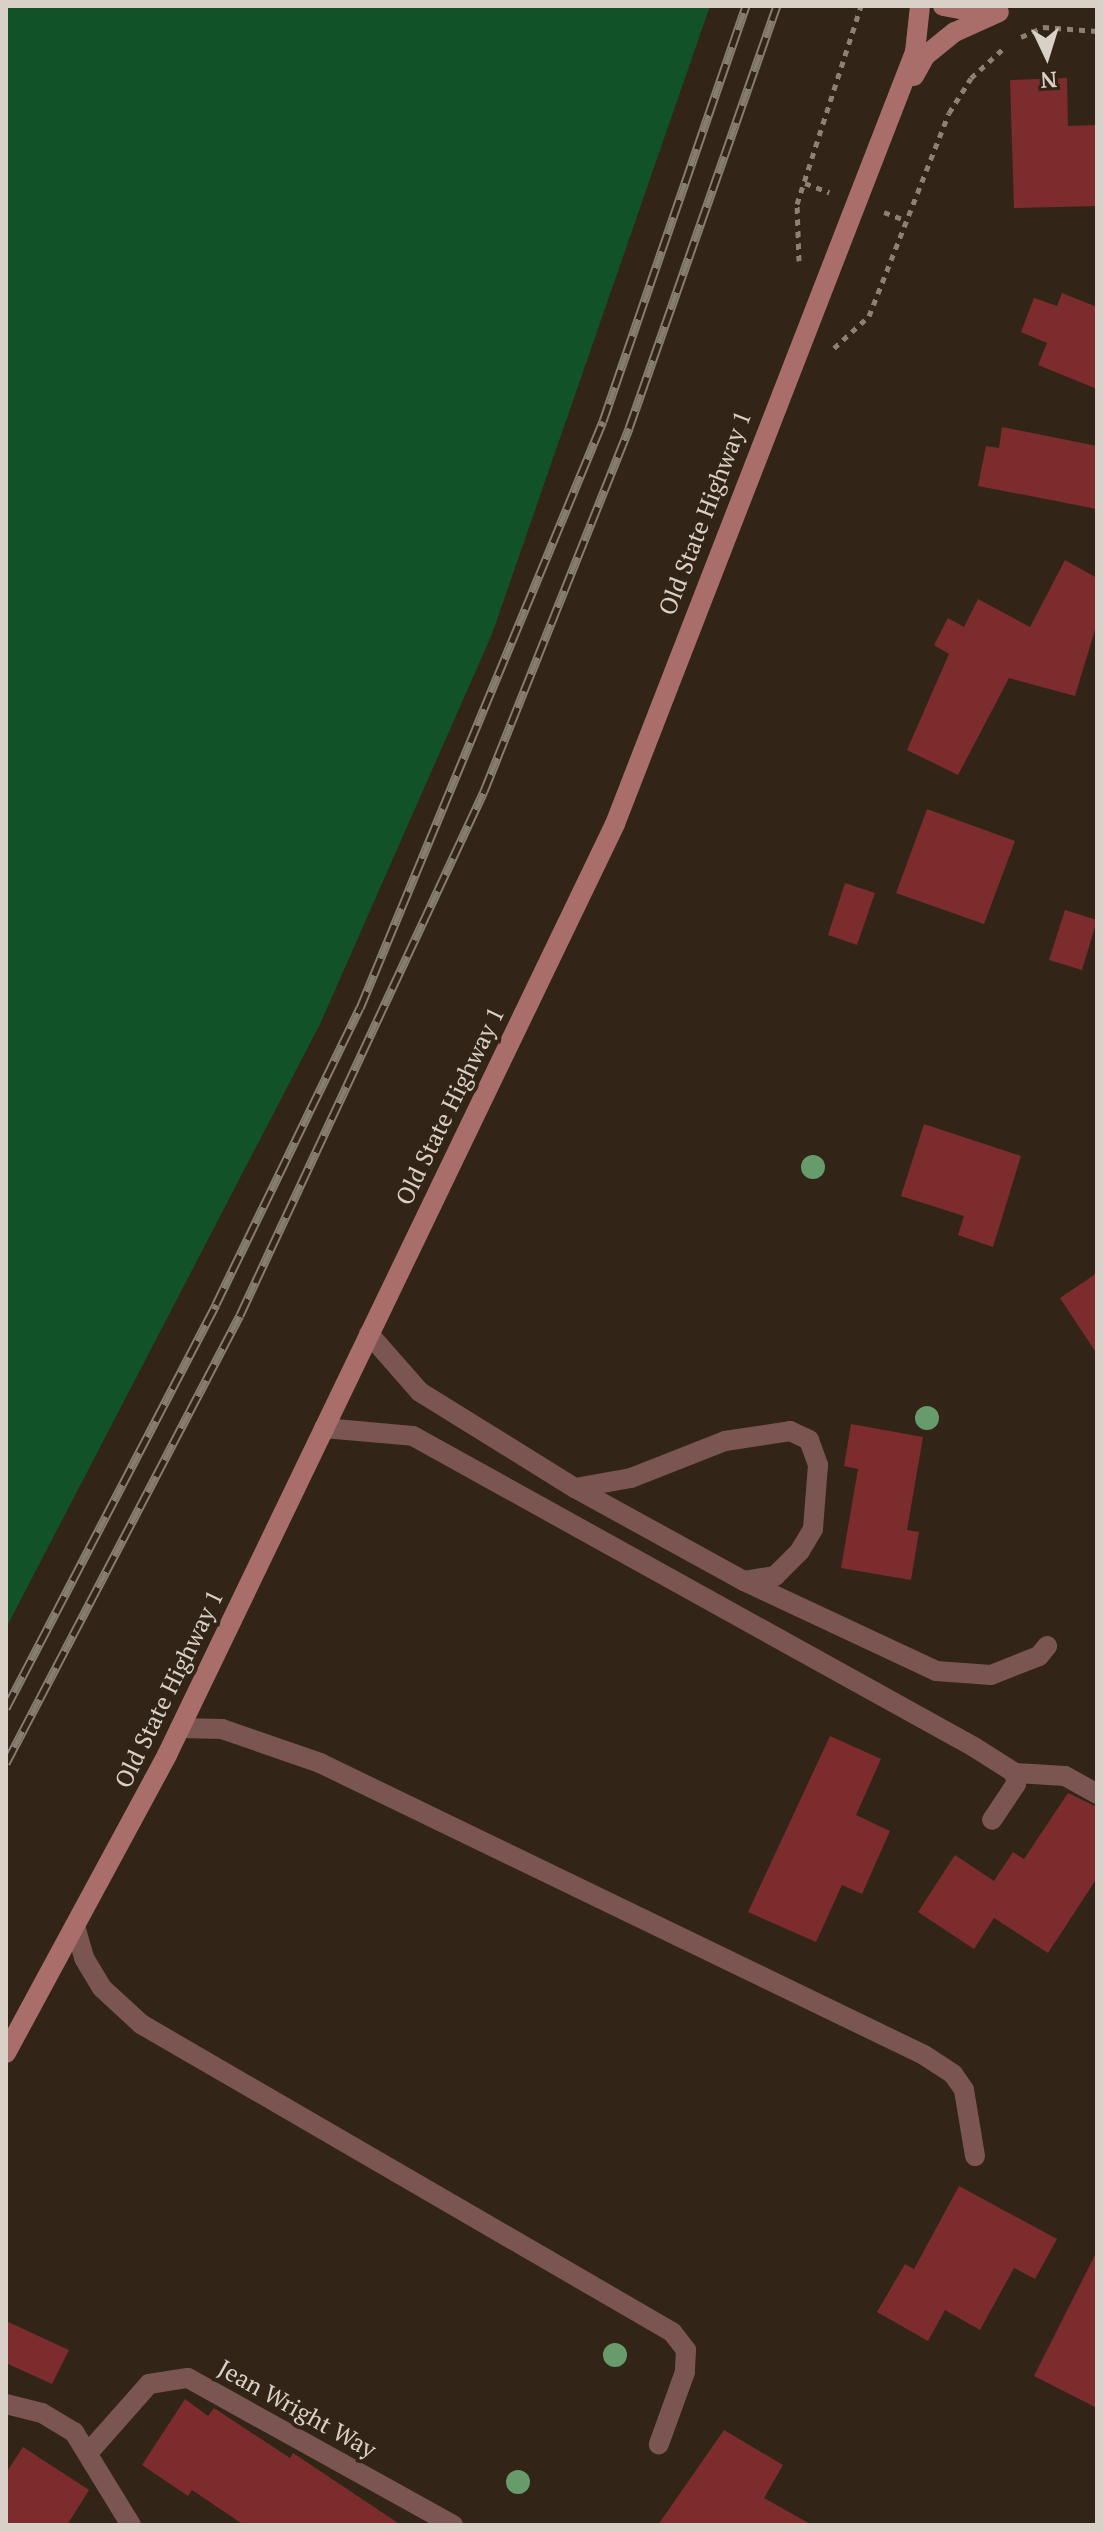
<!DOCTYPE html>
<style>
body{margin:0}
#map{position:relative;width:1103px;height:2531px;overflow:hidden;background:#322517;font-family:"PT Serif",serif}
div>[style]{position:absolute}
.green>*{inset:0;background:#125229}
.building>*{inset:0;background:#7c2c2d}
.path>*{height:5px;margin-top:-2.5px;transform-origin:0;background:repeating-linear-gradient(90deg,#8c8176 0 6px,transparent 0 12px)}
.lane>*{height:20px;margin:-10px;padding:0 10px;transform-origin:10px;border-radius:10px;background:#7b5552}
.street>*{height:20px;margin:-10px;padding:0 10px;transform-origin:10px;border-radius:10px;background:#7b5552}
.secondary>*{height:20px;margin:-10px;padding:0 10px;transform-origin:10px;border-radius:10px;background:#a96e69}
.rail>*{height:9px;margin-top:-4.5px;transform-origin:0;background:repeating-linear-gradient(90deg,#322517 0 18px,#877c70 0 36px);box-sizing:border-box;border-block:2px solid #877c70}
.trees>*{width:24px;height:24px;margin:-12px;border-radius:50%;background:#689b6b}
span{translate:-50% -50%;white-space:nowrap;text-align:center;line-height:1.15;-webkit-text-stroke:8px #322517;paint-order:stroke}
.street-label{font-size:24px;color:#d9d0c7}
.frame{position:absolute;inset:0;border:8px solid #d9d0c7;pointer-events:none}
.north{position:absolute;left:1007px;top:16px;width:80px;height:80px;-webkit-text-stroke:6px #322517;paint-order:stroke;rotate:176deg;font-size:22px;font-weight:700;line-height:32px;text-align:center;color:#d9d0c7}
.north::after{content:'';display:block;margin:auto;width:28px;height:36px;background:#d9d0c7;clip-path:polygon(50% 0,100% 100%,50% 72%,0 100%)}
</style>
<div id="map">
<div class="green">
<i style="clip-path:polygon(6px 6px,710px 6px,492px 634px,320px 1024px,6px 1628px)"></i>
</div>
<div class="building">
<i style="clip-path:polygon(1067px 78px,1068px 126px,1097px 125px,1097px 206px,1014px 208px,1010px 80px)"></i>
<i style="clip-path:polygon(1062px 293px,1097px 307px,1097px 389px,1038px 365px,1047px 343px,1021px 332px,1034px 298px,1057px 306px)"></i>
<i style="clip-path:polygon(1002px 427px,1097px 446px,1097px 509px,978px 486px,986px 446px,999px 448px)"></i>
<i style="clip-path:polygon(1065px 560px,1097px 578px,1097px 623px,1075px 696px,1009px 678px,958px 775px,907px 750px,949px 654px,934px 645px,948px 618px,964px 627px,978px 599px,1030px 627px)"></i>
<i style="clip-path:polygon(927px 809px,1015px 841px,984px 924px,896px 893px)"></i>
<i style="clip-path:polygon(845px 883px,875px 893px,857px 945px,828px 935px)"></i>
<i style="clip-path:polygon(1065px 910px,1097px 920px,1082px 970px,1049px 960px)"></i>
<i style="clip-path:polygon(924px 1124px,1021px 1156px,993px 1247px,958px 1235px,964px 1216px,901px 1196px)"></i>
<i style="clip-path:polygon(1097px 1273px,1097px 1354px,1060px 1298px)"></i>
<i style="clip-path:polygon(851px 1424px,923px 1437px,907px 1530px,919px 1532px,911px 1580px,841px 1568px,858px 1469px,844px 1466px)"></i>
<i style="clip-path:polygon(830px 1736px,881px 1759px,856px 1815px,890px 1831px,862px 1894px,842px 1885px,816px 1942px,748px 1912px)"></i>
<i style="clip-path:polygon(1068px 1793px,1097px 1807px,1097px 1878px,1048px 1953px,994px 1918px,974px 1949px,918px 1912px,955px 1855px,994px 1881px,1013px 1852px,1024px 1859px)"></i>
<i style="clip-path:polygon(959px 2186px,1057px 2239px,1035px 2279px,1014px 2268px,980px 2330px,945px 2310px,928px 2341px,877px 2312px,905px 2264px,914px 2269px)"></i>
<i style="clip-path:polygon(1097px 2251px,1097px 2408px,1034px 2376px)"></i>
<i style="clip-path:polygon(6px 2321px,69px 2350px,52px 2384px,6px 2363px)"></i>
<i style="clip-path:polygon(185px 2399px,208px 2416px,214px 2408px,290px 2458px,293px 2453px,401px 2525px,244px 2525px,192px 2490px,188px 2496px,142px 2465px)"></i>
<i style="clip-path:polygon(724px 2430px,783px 2465px,764px 2498px,812px 2525px,658px 2525px)"></i>
<i style="clip-path:polygon(23px 2447px,89px 2490px,67px 2525px,6px 2525px,6px 2473px)"></i>
</div>
<div class="path">
<i style="left:1021px;top:37px;width:24px;rotate:-24deg"></i>
<i style="left:1043px;top:27px;width:54px;rotate:4.2deg"></i>
<i style="left:805px;top:183px;width:26px;rotate:21deg"></i>
<i style="left:884px;top:212px;width:22px;rotate:21deg"></i>
<i style="left:799px;top:261px;width:57px;rotate:-92deg"></i>
<i style="left:797px;top:204px;width:208px;rotate:-72.1deg"></i>
<i style="left:834px;top:348px;width:47px;rotate:-42.4deg"></i>
<i style="left:869px;top:316px;width:218px;rotate:-68.5deg"></i>
<i style="left:949px;top:113px;width:41px;rotate:-57.8deg"></i>
<i style="left:971px;top:78px;width:47px;rotate:-42.4deg"></i>
</div>
<div class="lane">
<i style="left:369px;top:1334px;width:77px;rotate:48.7deg"></i>
<i style="left:420px;top:1392px;width:182px;rotate:31.8deg"></i>
<i style="left:575px;top:1488px;width:57px;rotate:-10.1deg"></i>
<i style="left:631px;top:1478px;width:101px;rotate:-21.5deg"></i>
<i style="left:725px;top:1441px;width:66px;rotate:-8.7deg"></i>
<i style="left:790px;top:1431px;width:21px;rotate:25deg"></i>
<i style="left:809px;top:1440px;width:27px;rotate:70deg"></i>
<i style="left:818px;top:1465px;width:64px;rotate:94.5deg"></i>
<i style="left:813px;top:1529px;width:26px;rotate:121deg"></i>
<i style="left:800px;top:1551px;width:35px;rotate:135deg"></i>
<i style="left:775px;top:1576px;width:31px;rotate:171deg"></i>
<i style="left:744px;top:1581px;width:193px;rotate:-151.2deg"></i>
<i style="left:324px;top:1428px;width:89px;rotate:5.1deg"></i>
<i style="left:413px;top:1436px;width:641px;rotate:29deg"></i>
<i style="left:974px;top:1747px;width:49px;rotate:32.4deg"></i>
<i style="left:1015px;top:1773px;width:11px;rotate:85deg"></i>
<i style="left:1016px;top:1784px;width:43px;rotate:123.7deg"></i>
<i style="left:744px;top:1581px;width:212px;rotate:25.1deg"></i>
<i style="left:936px;top:1671px;width:55px;rotate:4.2deg"></i>
<i style="left:991px;top:1675px;width:52px;rotate:-21.6deg"></i>
<i style="left:1039px;top:1656px;width:13px;rotate:-51deg"></i>
<i style="left:180px;top:1728px;width:42px;rotate:1.4deg"></i>
<i style="left:222px;top:1729px;width:104px;rotate:19.1deg"></i>
<i style="left:320px;top:1763px;width:671px;rotate:25.8deg"></i>
<i style="left:924px;top:2055px;width:35px;rotate:33deg"></i>
<i style="left:953px;top:2074px;width:19px;rotate:55deg"></i>
<i style="left:964px;top:2090px;width:67px;rotate:80.5deg"></i>
<i style="left:1015px;top:1773px;width:50px;rotate:3.4deg"></i>
<i style="left:1065px;top:1776px;width:37px;rotate:29deg"></i>
<i style="left:75px;top:1926px;width:33px;rotate:74deg"></i>
<i style="left:84px;top:1958px;width:35px;rotate:59deg"></i>
<i style="left:102px;top:1988px;width:53px;rotate:42.7deg"></i>
<i style="left:141px;top:2024px;width:614px;rotate:30.12deg"></i>
<i style="left:672px;top:2332px;width:23px;rotate:52deg"></i>
<i style="left:686px;top:2350px;width:22px;rotate:93deg"></i>
<i style="left:685px;top:2372px;width:77px;rotate:109.9deg"></i>
</div>
<div class="street">
<i style="left:6px;top:2404px;width:37px;rotate:14deg"></i>
<i style="left:42px;top:2413px;width:37px;rotate:31deg"></i>
<i style="left:74px;top:2432px;width:109px;rotate:58.5deg"></i>
<i style="left:88px;top:2453px;width:92px;rotate:-48.5deg"></i>
<i style="left:149px;top:2384px;width:39px;rotate:-9deg"></i>
<i style="left:188px;top:2378px;width:303px;rotate:29deg"></i>
</div>
<div class="secondary">
<i style="left:943px;top:6px;width:46px;rotate:10.1deg"></i>
<i style="left:914px;top:76px;width:23px;rotate:-61deg"></i>
<i style="left:925px;top:56px;width:38px;rotate:-39deg"></i>
<i style="left:955px;top:32px;width:48px;rotate:-24.4deg"></i>
<i style="left:6px;top:2053px;width:339px;rotate:-61.6deg"></i>
<i style="left:167px;top:1755px;width:1033px;rotate:-64.3deg"></i>
<i style="left:615px;top:824px;width:828px;rotate:-68.76deg"></i>
<i style="left:915px;top:52px;width:46px;rotate:-83.8deg"></i>
</div>
<div class="rail">
<i style="left:6px;top:1708px;width:455px;rotate:-62.5deg"></i>
<i style="left:216px;top:1304px;width:329px;rotate:-64.1deg"></i>
<i style="left:360px;top:1008px;width:635px;rotate:-67.51deg"></i>
<i style="left:603px;top:421px;width:439px;rotate:-71deg"></i>
<i style="left:6px;top:1763px;width:505px;rotate:-62.42deg"></i>
<i style="left:240px;top:1315px;width:578px;rotate:-65.03deg"></i>
<i style="left:484px;top:791px;width:391px;rotate:-68.2deg"></i>
<i style="left:629px;top:428px;width:447px;rotate:-70.7deg"></i>
</div>
<div class="trees">
<i style="left:813px;top:1167px"></i>
<i style="left:927px;top:1418px"></i>
<i style="left:615px;top:2355px"></i>
<i style="left:518px;top:2482px"></i>
</div>
<div class="street-label">
<span style="left:705px;top:513px;rotate:-69deg">Old State Highway 1</span>
<span style="left:450px;top:1106px;rotate:-64deg">Old State Highway 1</span>
<span style="left:169px;top:1689px;rotate:-64deg">Old State Highway 1</span>
<span style="left:297px;top:2409px;rotate:29deg">Jean Wright Way</span>
</div>
<div class="frame"></div>
<div class="north">N</div>
</div>
